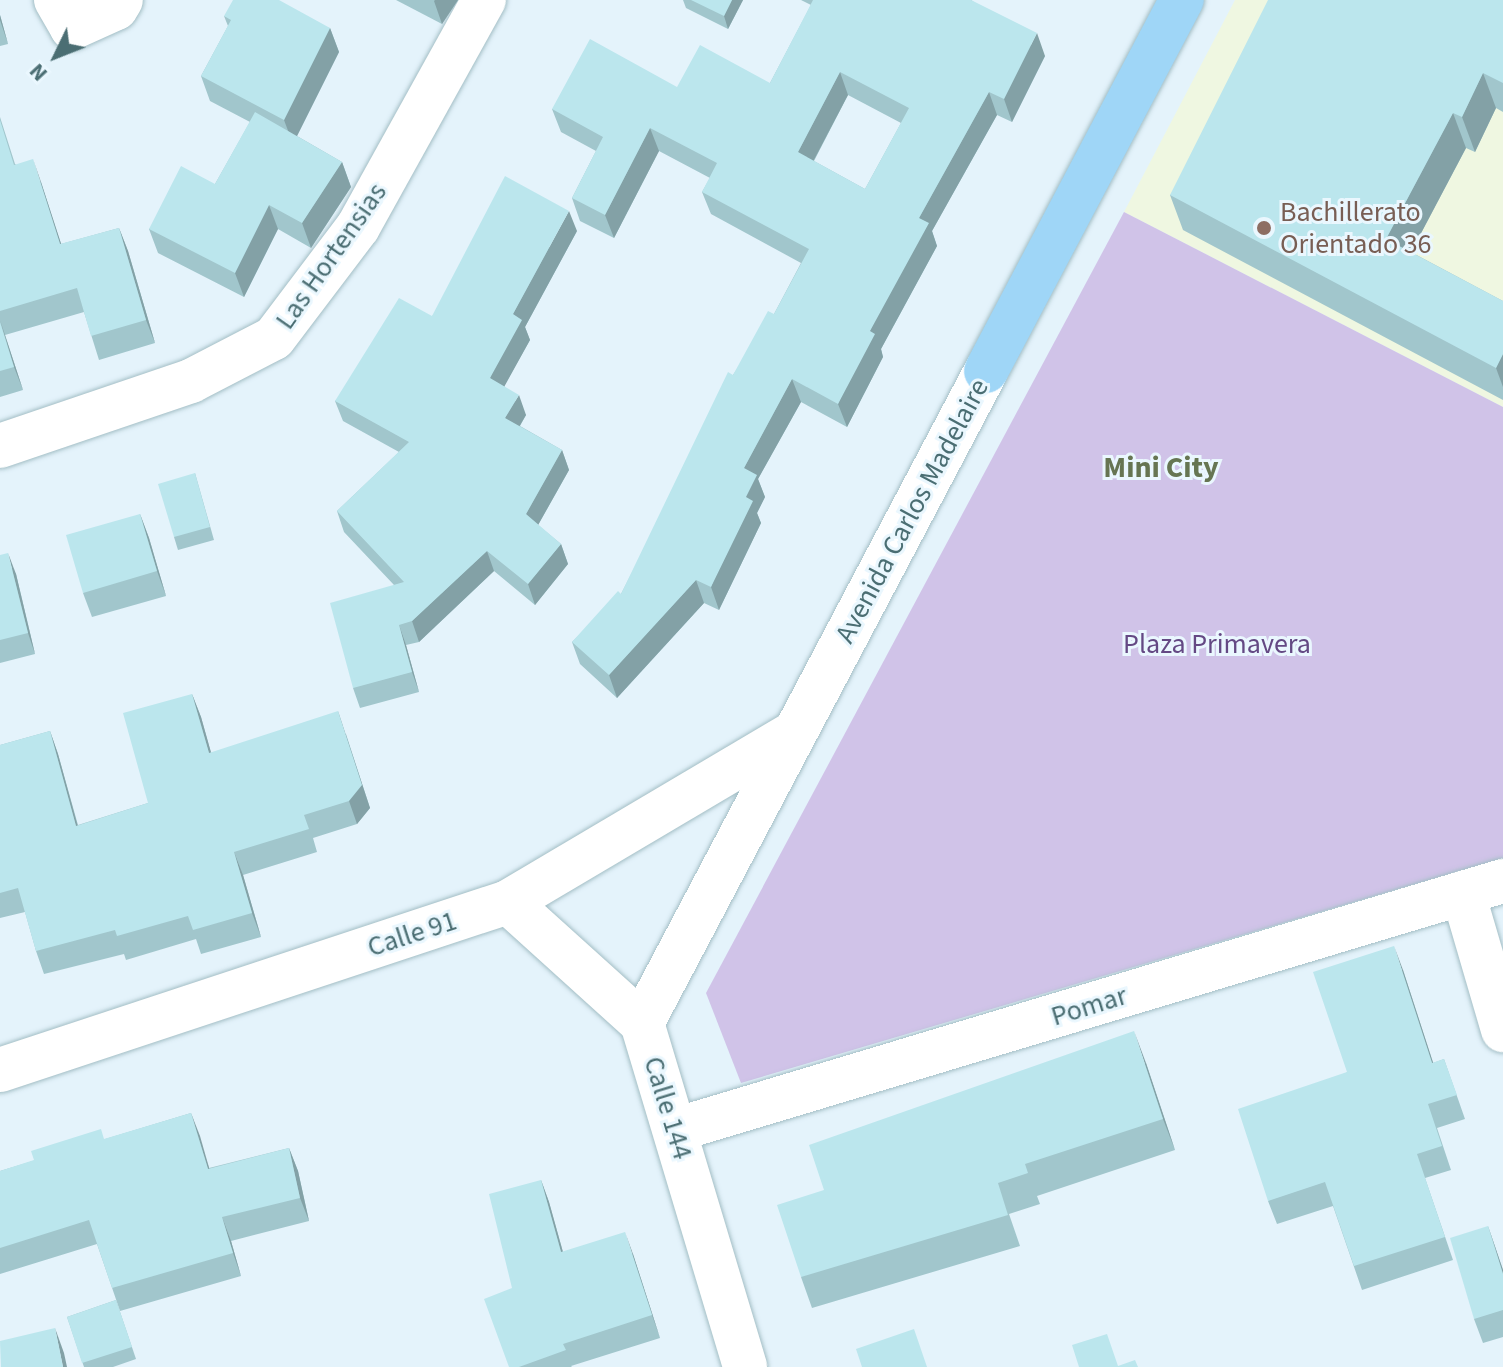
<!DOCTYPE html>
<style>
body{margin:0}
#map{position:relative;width:1503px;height:1367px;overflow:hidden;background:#e4f3fb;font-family:"Source Sans 3",sans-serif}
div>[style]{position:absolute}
.education>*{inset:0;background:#eff7e1}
.green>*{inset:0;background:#d0c3e8}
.roads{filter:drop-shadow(0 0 2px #a3bec5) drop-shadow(0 0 2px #a3bec5)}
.minor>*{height:44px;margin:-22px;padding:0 22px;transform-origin:22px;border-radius:22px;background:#fff}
.major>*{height:44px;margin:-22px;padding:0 22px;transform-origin:22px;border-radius:22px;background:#9fd6f7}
.wall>*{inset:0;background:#a1c6cc}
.shaded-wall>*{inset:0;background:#83a1a6}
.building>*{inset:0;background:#bbe6ed}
.dots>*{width:22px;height:22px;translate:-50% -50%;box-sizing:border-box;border:4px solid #eaf7fe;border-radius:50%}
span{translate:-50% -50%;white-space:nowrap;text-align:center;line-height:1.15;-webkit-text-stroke:6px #eaf7fe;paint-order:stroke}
.education-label{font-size:28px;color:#785e54}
.left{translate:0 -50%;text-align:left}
.street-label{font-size:28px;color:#4b6e73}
.park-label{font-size:28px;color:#644984}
.neighbourhood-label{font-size:30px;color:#667552;font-weight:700}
.north{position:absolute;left:16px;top:16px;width:80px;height:80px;-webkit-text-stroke:6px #eaf7fe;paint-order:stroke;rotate:227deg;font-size:22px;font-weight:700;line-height:32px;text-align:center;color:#4b6e73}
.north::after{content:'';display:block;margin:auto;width:28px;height:36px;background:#4b6e73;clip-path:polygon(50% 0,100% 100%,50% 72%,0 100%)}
</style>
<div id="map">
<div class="education">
<i style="clip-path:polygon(1235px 0,1503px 0,1503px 407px,1124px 212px)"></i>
</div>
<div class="green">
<i style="clip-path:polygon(1124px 212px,1503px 407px,1503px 858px,741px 1083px,706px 993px)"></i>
</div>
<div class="roads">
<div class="minor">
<i style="left:56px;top:0;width:32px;rotate:60deg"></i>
<i style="left:72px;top:28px;width:48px;rotate:-24.4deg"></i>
<i style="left:116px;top:8px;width:9px;rotate:-58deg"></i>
<i style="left:0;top:446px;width:202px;rotate:-18.8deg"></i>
<i style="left:191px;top:381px;width:93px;rotate:-27.4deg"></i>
<i style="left:274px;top:338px;width:139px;rotate:-52.9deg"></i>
<i style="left:358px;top:227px;width:260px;rotate:-61deg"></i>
<i style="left:1463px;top:893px;width:143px;rotate:73.7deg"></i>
<i style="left:508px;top:902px;width:181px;rotate:42.1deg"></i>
<i style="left:642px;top:1023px;width:359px;rotate:73.3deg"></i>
<i style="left:642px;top:1023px;width:737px;rotate:-62.18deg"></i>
<i style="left:0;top:1070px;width:535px;rotate:-18.3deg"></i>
<i style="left:508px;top:902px;width:332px;rotate:-30.6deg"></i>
<i style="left:675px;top:1130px;width:865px;rotate:-16.74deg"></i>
</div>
<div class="major">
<i style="left:986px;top:371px;width:420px;rotate:-62.2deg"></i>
</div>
</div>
<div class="wall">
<i style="clip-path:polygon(396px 0,458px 0,442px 24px)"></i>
<i style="clip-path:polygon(683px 0,743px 0,728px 29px,686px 8px)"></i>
<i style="clip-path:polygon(evenodd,801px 0,971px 0,1045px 56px,1012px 122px,997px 115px,932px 231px,937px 246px,881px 349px,883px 357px,847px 427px,801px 402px,758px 479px,765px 497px,757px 513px,761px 523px,719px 610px,704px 603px,617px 698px,580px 664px,572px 642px,621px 594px,733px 375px,774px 314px,801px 263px,711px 214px,702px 192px,710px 178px,659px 151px,614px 238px,580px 221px,572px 198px,596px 151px,561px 132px,552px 109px,677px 87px,770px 83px,811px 5px,801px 0,848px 95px,901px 123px,865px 189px,814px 161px,848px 95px)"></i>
<i style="clip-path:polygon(1503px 0,1503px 112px,1496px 108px,1475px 152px,1466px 148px,1411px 252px,1503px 301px,1503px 400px,1183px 230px,1170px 195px)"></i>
<i style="clip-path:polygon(0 15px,8px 44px,0 46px)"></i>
<i style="clip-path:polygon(224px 16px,330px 28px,339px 52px,297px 136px,342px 162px,351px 187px,311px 248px,278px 229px,244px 297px,158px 253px,149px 229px,215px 184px,250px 122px,210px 101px,201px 76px,228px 26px)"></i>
<i style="clip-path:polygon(0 117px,15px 164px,41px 182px,61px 244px,119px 228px,128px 251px,155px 343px,99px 360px,84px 312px,5px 335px,23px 390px,0 397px)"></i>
<i style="clip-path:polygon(577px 231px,525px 327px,530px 340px,504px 386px,526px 415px,520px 426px,562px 450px,569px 470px,538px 525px,561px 544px,568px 564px,535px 605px,494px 571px,419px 642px,406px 645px,419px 692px,360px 708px,353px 688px,394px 585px,344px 532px,337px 511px,399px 452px,343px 421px,335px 401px,432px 316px)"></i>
<i style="clip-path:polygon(195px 473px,214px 540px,178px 550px,174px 537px)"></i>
<i style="clip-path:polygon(140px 514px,149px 538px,166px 596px,92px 617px,83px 593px)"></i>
<i style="clip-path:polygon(0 555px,16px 574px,35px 654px,0 663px)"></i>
<i style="clip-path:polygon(192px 694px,201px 717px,211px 753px,346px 734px,370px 808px,357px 824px,313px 838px,317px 852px,243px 875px,261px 937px,201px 954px,196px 939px,126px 960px,124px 954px,44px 974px,36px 951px,25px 912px,0 918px,0 745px,50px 731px,58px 754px,78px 825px,148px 803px)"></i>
<i style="clip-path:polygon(1403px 970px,1433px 1063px,1444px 1059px,1465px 1119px,1437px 1128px,1451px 1170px,1425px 1178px,1453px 1260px,1362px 1290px,1333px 1206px,1277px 1224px,1268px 1201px,1347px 1072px)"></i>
<i style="clip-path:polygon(1146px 1063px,1175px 1150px,1037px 1196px,1040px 1204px,1009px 1214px,1020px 1246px,812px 1308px,801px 1277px,824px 1190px)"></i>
<i style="clip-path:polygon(191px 1113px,209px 1168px,289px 1148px,298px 1171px,309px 1221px,231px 1241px,241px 1276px,120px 1311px,97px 1244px,0 1274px,0 1171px)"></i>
<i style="clip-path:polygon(541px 1180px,549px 1202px,563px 1252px,633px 1254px,660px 1338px,571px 1366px,572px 1367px,509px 1367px,512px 1288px)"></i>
<i style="clip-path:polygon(1488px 1226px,1503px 1270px,1503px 1337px,1483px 1343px,1474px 1319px)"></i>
<i style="clip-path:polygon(116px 1300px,136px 1359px,113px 1367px,84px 1367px,67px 1317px)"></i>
</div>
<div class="shaded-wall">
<i style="clip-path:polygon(435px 0,458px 0,442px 24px,434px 1px)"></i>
<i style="clip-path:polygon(732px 0,743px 0,728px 29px,724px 16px)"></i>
<i style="clip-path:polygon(0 15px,8px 44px,0 20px)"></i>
<i style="clip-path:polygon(330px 28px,339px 52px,293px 144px,284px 120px)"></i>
<i style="clip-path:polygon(1037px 33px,1045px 56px,1012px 122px,1004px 99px)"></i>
<i style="clip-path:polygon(840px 72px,848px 95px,806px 175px,798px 152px)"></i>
<i style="clip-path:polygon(1483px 73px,1496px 108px,1475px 152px,1462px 117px)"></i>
<i style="clip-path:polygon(989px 92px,997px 115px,932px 231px,937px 246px,881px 349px,883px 357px,847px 427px,838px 404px,919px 218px)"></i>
<i style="clip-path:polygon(1453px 113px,1466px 148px,1399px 275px,1386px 239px)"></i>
<i style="clip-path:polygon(650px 128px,659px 151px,614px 238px,605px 215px)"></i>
<i style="clip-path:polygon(33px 159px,41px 182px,69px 268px,60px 244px)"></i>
<i style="clip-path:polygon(342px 162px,351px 187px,311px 248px,302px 223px)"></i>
<i style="clip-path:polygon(269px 205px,278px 229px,244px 297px,235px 273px)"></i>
<i style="clip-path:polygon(569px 211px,577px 231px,525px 327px,530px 340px,498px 398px,490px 378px,513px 314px)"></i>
<i style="clip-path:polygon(119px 228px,128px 251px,155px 343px,146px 320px)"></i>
<i style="clip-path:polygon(0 320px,5px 335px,23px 390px,14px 367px)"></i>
<i style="clip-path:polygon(1503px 354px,1503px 387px,1496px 368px)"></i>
<i style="clip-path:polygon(792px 379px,801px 402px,758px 479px,765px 497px,757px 513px,761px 523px,719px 610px,711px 587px,746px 497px,744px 468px)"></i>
<i style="clip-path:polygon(519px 395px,526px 415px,512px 439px,505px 418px)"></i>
<i style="clip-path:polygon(562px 450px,569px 470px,533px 534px,526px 514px)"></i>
<i style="clip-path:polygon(140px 514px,149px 538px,166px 596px,157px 571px)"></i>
<i style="clip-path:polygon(561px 544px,568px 564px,535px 605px,528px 584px)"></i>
<i style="clip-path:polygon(487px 551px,494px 571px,419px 642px,412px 621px)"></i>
<i style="clip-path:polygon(8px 553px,16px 574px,35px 654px,28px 633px)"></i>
<i style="clip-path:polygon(696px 580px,704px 603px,617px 698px,609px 675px)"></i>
<i style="clip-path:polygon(399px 625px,406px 645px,419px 692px,412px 672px)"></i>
<i style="clip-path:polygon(192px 694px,201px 717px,218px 777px,209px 753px)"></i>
<i style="clip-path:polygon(338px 711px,370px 808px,357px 824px,349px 801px)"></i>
<i style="clip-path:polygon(50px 731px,58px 754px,84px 849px,76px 826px)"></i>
<i style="clip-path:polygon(234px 852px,243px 875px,261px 937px,252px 913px)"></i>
<i style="clip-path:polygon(1394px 946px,1403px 970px,1441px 1087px,1432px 1063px)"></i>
<i style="clip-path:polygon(1134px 1031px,1146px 1063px,1175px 1150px,1163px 1119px)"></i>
<i style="clip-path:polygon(191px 1113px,200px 1136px,216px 1192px,208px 1169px)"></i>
<i style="clip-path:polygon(289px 1148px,298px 1171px,309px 1221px,300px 1198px)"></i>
<i style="clip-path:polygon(541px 1180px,549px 1202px,569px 1274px,561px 1252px)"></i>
<i style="clip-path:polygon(222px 1217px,231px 1241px,241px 1276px,233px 1253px)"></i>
<i style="clip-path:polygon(1488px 1226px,1503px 1270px,1503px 1274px)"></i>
<i style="clip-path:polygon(625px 1232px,633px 1254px,660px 1338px,652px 1315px)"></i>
<i style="clip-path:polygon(55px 1328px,64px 1353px,67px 1367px,63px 1367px)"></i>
</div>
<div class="building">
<i style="clip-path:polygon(233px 0,279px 0,330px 28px,284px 120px,201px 76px,231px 20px,224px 16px)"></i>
<i style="clip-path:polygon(691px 0,732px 0,724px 16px)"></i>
<i style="clip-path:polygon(evenodd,813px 0,971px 0,1037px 33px,1004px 99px,989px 92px,919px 218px,929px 223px,870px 331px,875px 334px,838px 404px,792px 379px,744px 468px,757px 475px,746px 497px,753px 501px,711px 587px,696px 580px,609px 675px,572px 642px,618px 591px,621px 594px,728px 372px,733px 375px,768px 311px,774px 314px,809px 249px,702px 192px,717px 163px,650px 128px,605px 215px,572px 198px,603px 137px,552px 109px,590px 39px,677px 87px,700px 45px,770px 83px,813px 0,840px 72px,909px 108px,865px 189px,798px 152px,840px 72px)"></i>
<i style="clip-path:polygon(1268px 0,1503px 0,1503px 83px,1483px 73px,1462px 117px,1453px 113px,1386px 239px,1503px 301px,1503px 354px,1496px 368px,1170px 195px)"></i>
<i style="clip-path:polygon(255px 112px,342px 162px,302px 223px,269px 205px,235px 273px,149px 229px,181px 166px,215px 184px)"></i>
<i style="clip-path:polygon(0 120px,14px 165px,33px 159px,60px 244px,119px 228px,146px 320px,91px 336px,77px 288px,0 311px)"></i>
<i style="clip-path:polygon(505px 176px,569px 211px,513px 314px,522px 320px,490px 378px,519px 395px,505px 418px,562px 450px,526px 514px,561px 544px,528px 584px,487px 551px,412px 621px,399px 625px,412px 672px,353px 688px,330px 603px,404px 582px,337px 511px,409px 442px,335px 401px,399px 298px,432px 316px)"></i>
<i style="clip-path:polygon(0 322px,14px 367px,0 371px)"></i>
<i style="clip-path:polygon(195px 473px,210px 527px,174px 537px,158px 484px)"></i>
<i style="clip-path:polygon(140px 514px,157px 571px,83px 593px,66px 535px)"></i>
<i style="clip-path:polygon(8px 553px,28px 633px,0 640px,0 555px)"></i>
<i style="clip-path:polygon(192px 694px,209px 753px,338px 711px,362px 785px,349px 801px,304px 815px,309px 829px,234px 852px,252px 913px,193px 930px,188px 916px,117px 936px,115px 930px,36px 951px,18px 888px,0 893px,0 745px,50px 731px,76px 826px,148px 803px,123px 713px)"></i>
<i style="clip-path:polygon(1394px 946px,1432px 1063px,1444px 1059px,1457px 1095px,1428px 1104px,1442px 1146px,1417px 1154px,1445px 1237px,1354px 1266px,1325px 1182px,1268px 1201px,1238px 1109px,1347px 1072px,1313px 972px)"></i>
<i style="clip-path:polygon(1134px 1031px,1163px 1119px,1025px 1164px,1028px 1173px,998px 1183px,1008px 1215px,801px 1277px,777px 1205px,824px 1190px,809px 1145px)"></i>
<i style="clip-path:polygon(191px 1113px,208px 1169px,289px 1148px,300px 1198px,222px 1217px,233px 1253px,112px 1288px,89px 1220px,0 1248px,0 1171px,34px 1160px,31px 1151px,101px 1129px,104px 1139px)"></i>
<i style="clip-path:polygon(541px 1180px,561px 1252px,625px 1232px,652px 1315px,563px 1344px,566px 1350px,519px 1367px,509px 1367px,484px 1299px,512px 1288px,489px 1194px)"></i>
<i style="clip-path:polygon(1488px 1226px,1503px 1274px,1503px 1310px,1474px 1319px,1450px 1238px)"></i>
<i style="clip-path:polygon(116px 1300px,132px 1347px,82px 1363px,67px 1317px)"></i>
<i style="clip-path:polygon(55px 1328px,63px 1367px,1px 1367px,0 1341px)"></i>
<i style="clip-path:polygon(914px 1329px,927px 1367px,862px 1367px,856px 1349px)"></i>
<i style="clip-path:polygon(1107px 1334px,1118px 1366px,1135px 1360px,1138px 1367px,1079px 1367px,1072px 1345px)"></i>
</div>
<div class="dots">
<i style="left:1264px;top:228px;background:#8d6e63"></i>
</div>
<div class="education-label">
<span class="left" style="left:1280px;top:228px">Bachillerato<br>Orientado 36</span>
</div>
<div class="street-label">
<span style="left:331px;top:256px;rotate:-55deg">Las Hortensias</span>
<span style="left:912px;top:511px;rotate:-62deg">Avenida Carlos Madelaire</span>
<span style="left:412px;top:934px;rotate:-18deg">Calle 91</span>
<span style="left:1089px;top:1006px;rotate:-17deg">Pomar</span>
<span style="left:668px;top:1108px;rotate:73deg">Calle 144</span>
</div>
<div class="park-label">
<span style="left:1217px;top:644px">Plaza Primavera</span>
</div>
<div class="neighbourhood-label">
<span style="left:1161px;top:468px">Mini City</span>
</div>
<div class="north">N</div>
</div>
